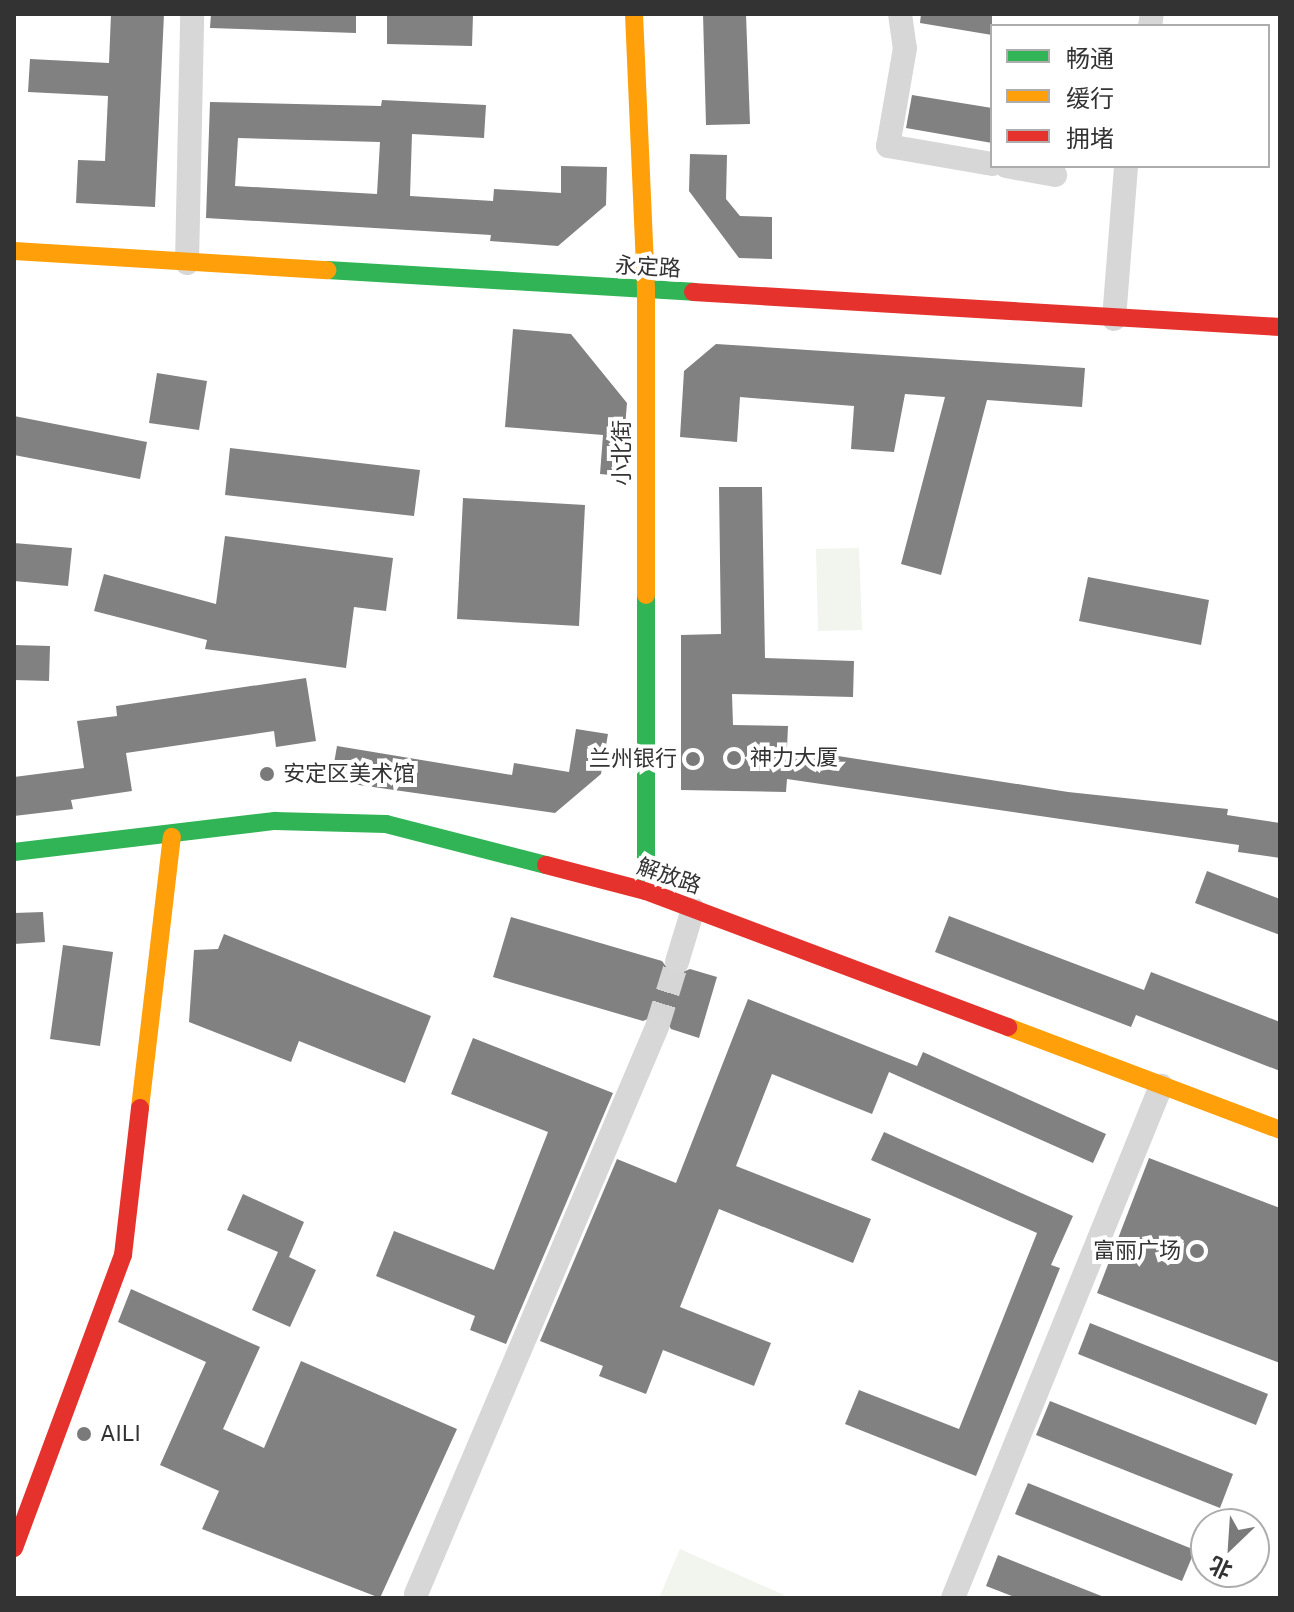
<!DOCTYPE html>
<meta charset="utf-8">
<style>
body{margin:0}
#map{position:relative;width:1294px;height:1612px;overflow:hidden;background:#fff;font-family:"Public Sans","Noto Sans SC",sans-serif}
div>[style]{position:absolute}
.green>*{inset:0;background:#f1f5ed}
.building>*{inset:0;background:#818181}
.street-tunnel>*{height:24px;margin-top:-12px;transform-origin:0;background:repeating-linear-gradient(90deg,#d6d6d6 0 24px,transparent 0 36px)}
.street>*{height:24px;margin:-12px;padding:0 12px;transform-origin:12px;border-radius:12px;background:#d7d7d7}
.fast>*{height:18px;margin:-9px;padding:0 9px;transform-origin:9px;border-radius:9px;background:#30b455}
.slow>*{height:18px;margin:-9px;padding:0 9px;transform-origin:9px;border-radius:9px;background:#ff9f0a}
.jam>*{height:18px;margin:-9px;padding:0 9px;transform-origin:9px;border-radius:9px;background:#e5322d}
.dots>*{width:22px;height:22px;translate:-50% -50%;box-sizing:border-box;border:4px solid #fff;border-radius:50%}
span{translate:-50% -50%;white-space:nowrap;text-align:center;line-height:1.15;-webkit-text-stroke:8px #fff;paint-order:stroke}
.street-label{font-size:22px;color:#333}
.poi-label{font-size:22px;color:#333}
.left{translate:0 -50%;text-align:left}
.right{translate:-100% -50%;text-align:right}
.frame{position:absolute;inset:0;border:16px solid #333;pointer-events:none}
.legend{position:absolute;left:990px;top:24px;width:280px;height:144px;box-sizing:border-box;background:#fff;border:2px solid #adadad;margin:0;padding:10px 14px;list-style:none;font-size:24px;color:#333}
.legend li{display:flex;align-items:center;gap:16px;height:40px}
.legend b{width:40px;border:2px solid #adadad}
.north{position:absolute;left:1190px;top:1508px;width:80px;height:80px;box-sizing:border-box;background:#fff;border:2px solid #adadad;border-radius:50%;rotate:205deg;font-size:22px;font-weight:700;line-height:32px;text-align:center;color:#333}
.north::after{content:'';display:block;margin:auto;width:28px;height:36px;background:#7a7a7a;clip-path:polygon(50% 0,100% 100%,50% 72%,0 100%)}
</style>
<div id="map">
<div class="green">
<i style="clip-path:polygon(859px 548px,862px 630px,818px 631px,816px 549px)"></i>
<i style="clip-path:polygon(680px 1549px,784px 1595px,782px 1598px,659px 1598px)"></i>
</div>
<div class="building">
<i style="clip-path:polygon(111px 14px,164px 14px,155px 207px,76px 203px,78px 160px,105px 161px,108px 96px,28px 92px,30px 59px,109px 63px)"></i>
<i style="clip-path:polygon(211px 14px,356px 14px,356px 33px,210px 28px)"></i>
<i style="clip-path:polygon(387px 14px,473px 14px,472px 46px,387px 44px)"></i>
<i style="clip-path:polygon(703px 14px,746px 14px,750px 124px,706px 125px)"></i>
<i style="clip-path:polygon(921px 14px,992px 14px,992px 35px,920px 23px)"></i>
<i style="clip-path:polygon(912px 95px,992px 108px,992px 143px,906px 128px)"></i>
<i style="clip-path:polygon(evenodd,382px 100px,486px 105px,484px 138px,412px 134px,410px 196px,493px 201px,494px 189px,561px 193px,561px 166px,607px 167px,606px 205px,558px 246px,490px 241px,491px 235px,206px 218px,210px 102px,381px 106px,382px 100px,238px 138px,380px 142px,377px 194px,235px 186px,238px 138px)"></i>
<i style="clip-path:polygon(690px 154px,727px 155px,726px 199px,740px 216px,772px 217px,772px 259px,739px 258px,689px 191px)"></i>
<i style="clip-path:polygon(513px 329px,571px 334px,627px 403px,621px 476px,600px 474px,603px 435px,505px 427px)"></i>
<i style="clip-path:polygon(716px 344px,1085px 368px,1082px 407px,987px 400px,941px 575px,901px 564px,945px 397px,905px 394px,894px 452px,851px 449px,854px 406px,740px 397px,737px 442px,680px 437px,684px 371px)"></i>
<i style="clip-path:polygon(157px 373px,207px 381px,199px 430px,149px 423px)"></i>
<i style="clip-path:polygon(14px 416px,147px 442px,140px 479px,14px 455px)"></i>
<i style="clip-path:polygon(230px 448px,420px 470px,414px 516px,225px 495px)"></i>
<i style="clip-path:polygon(719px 487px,762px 487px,765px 658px,854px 661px,853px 697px,732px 694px,733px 725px,788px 726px,787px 748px,1068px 792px,1228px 809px,1227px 815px,1280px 823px,1280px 858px,1238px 852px,1239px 845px,787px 779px,786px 792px,681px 790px,681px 635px,721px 634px)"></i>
<i style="clip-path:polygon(463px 498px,585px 505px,579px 626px,457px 619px)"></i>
<i style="clip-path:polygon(225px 536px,393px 558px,386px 611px,354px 607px,346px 668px,205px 649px,207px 640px,94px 611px,104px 574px,216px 604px)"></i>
<i style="clip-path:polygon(14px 543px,72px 548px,68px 586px,14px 581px)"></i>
<i style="clip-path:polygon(1088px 577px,1209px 600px,1201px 645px,1079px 621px)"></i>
<i style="clip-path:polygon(14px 645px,50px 646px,49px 681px,14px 680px)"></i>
<i style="clip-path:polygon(306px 678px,316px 741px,276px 747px,274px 731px,126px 753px,132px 791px,71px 800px,73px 809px,14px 816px,14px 777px,84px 768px,77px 721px,117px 716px,116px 706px)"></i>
<i style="clip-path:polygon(576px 729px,608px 734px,601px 774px,555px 813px,331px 781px,337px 746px,512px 775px,514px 763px,569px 772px)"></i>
<i style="clip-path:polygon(1207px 871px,1280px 899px,1280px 935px,1195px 903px)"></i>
<i style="clip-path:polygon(43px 912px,45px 942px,14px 944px,14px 913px)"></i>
<i style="clip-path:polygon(949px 916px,1144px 990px,1151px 972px,1280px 1022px,1280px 1071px,1136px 1015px,1131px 1027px,935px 952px)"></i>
<i style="clip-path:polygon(511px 917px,662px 961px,673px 976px,690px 969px,717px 977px,699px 1038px,671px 1029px,662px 1013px,643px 1021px,493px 977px)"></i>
<i style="clip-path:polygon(224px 934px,431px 1016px,405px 1083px,299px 1041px,291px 1062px,189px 1022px,194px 950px,218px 949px)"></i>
<i style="clip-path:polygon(63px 945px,113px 952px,100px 1046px,50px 1039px)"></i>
<i style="clip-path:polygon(748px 999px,917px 1066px,923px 1052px,1106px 1134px,1093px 1163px,889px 1072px,872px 1114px,772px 1074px,736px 1166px,871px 1219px,853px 1263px,719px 1209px,680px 1307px,771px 1343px,754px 1386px,663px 1350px,646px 1394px,599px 1376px,603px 1366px,540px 1341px,617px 1159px,676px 1183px)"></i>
<i style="clip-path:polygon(473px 1038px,613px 1093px,506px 1344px,470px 1330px,475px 1316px,376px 1276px,394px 1231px,494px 1270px,548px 1132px,451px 1094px)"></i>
<i style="clip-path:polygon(884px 1132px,1073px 1216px,1051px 1265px,1060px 1268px,976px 1476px,845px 1424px,859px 1390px,959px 1429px,1037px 1233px,871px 1160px)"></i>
<i style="clip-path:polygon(1149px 1158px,1280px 1208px,1280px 1363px,1097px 1293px)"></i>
<i style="clip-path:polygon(243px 1194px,304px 1222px,289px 1257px,316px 1270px,290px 1327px,252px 1310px,278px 1252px,227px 1230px)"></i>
<i style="clip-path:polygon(131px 1289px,260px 1347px,223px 1429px,264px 1448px,301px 1361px,457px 1429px,380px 1598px,202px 1529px,219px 1491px,160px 1465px,206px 1362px,118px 1322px)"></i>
<i style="clip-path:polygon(1090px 1323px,1268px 1394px,1256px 1425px,1078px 1354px)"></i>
<i style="clip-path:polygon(1050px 1401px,1233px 1474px,1220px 1508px,1036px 1435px)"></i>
<i style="clip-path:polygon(1028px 1483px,1195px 1550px,1182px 1581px,1015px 1514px)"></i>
<i style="clip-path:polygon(998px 1555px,1104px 1597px,1103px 1598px,1017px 1598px,986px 1586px)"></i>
</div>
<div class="street-tunnel">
<i style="left:657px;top:1027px;width:68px;rotate:-72.9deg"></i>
</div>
<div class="street">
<i style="left:900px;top:14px;width:34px;rotate:82deg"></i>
<i style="left:905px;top:48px;width:99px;rotate:99.8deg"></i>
<i style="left:888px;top:146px;width:106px;rotate:9.8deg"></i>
<i style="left:1150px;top:26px;width:12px;rotate:-81deg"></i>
<i style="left:1006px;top:166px;width:50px;rotate:10.4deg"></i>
<i style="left:187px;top:263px;width:249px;rotate:-88.8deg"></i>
<i style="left:1114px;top:319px;width:153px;rotate:-85.5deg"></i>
<i style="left:677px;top:962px;width:55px;rotate:-73.2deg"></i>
<i style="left:416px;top:1594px;width:616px;rotate:-66.97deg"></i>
<i style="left:953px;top:1598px;width:553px;rotate:-67.89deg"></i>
</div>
<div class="fast">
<i style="left:327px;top:270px;width:367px;rotate:3.4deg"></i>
<i style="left:646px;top:595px;width:296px;rotate:90deg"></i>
<i style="left:14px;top:852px;width:263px;rotate:-6.8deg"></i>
<i style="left:275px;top:821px;width:111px;rotate:1.5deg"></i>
<i style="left:386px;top:824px;width:165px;rotate:14.4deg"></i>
</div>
<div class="slow">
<i style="left:634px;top:14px;width:277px;rotate:87.5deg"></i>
<i style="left:646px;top:291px;width:304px;rotate:90deg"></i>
<i style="left:14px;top:251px;width:314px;rotate:3.5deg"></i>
<i style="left:1008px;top:1027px;width:291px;rotate:20.7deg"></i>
<i style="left:140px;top:1108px;width:273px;rotate:-83.3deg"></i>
</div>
<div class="jam">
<i style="left:693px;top:292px;width:588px;rotate:3.41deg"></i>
<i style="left:546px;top:865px;width:103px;rotate:14.6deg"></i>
<i style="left:646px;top:891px;width:387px;rotate:20.6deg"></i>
<i style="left:14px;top:1548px;width:313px;rotate:-69.6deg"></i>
<i style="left:123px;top:1255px;width:148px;rotate:-83.4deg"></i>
</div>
<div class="dots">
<i style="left:734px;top:758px;background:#7a7a7a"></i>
<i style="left:693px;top:759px;background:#7a7a7a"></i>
<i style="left:267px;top:774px;background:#7a7a7a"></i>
<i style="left:1197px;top:1251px;background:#7a7a7a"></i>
<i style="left:84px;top:1434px;background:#7a7a7a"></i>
</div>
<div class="street-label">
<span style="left:648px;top:267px;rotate:3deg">永定路</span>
<span style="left:622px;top:453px;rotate:-90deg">小北街</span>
<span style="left:669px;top:876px;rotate:19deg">解放路</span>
</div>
<div class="poi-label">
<span class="left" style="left:750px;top:758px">神力大厦</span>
<span class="right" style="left:677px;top:759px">兰州银行</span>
<span class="left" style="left:283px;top:774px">安定区美术馆</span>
<span class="right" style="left:1181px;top:1251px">富丽广场</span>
<span class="left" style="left:100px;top:1434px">AILI</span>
</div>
<div class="frame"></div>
<ul class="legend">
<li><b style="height:10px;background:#30b455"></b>畅通</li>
<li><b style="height:10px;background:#ff9f0a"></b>缓行</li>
<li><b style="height:10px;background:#e5322d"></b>拥堵</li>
</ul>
<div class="north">北</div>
</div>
